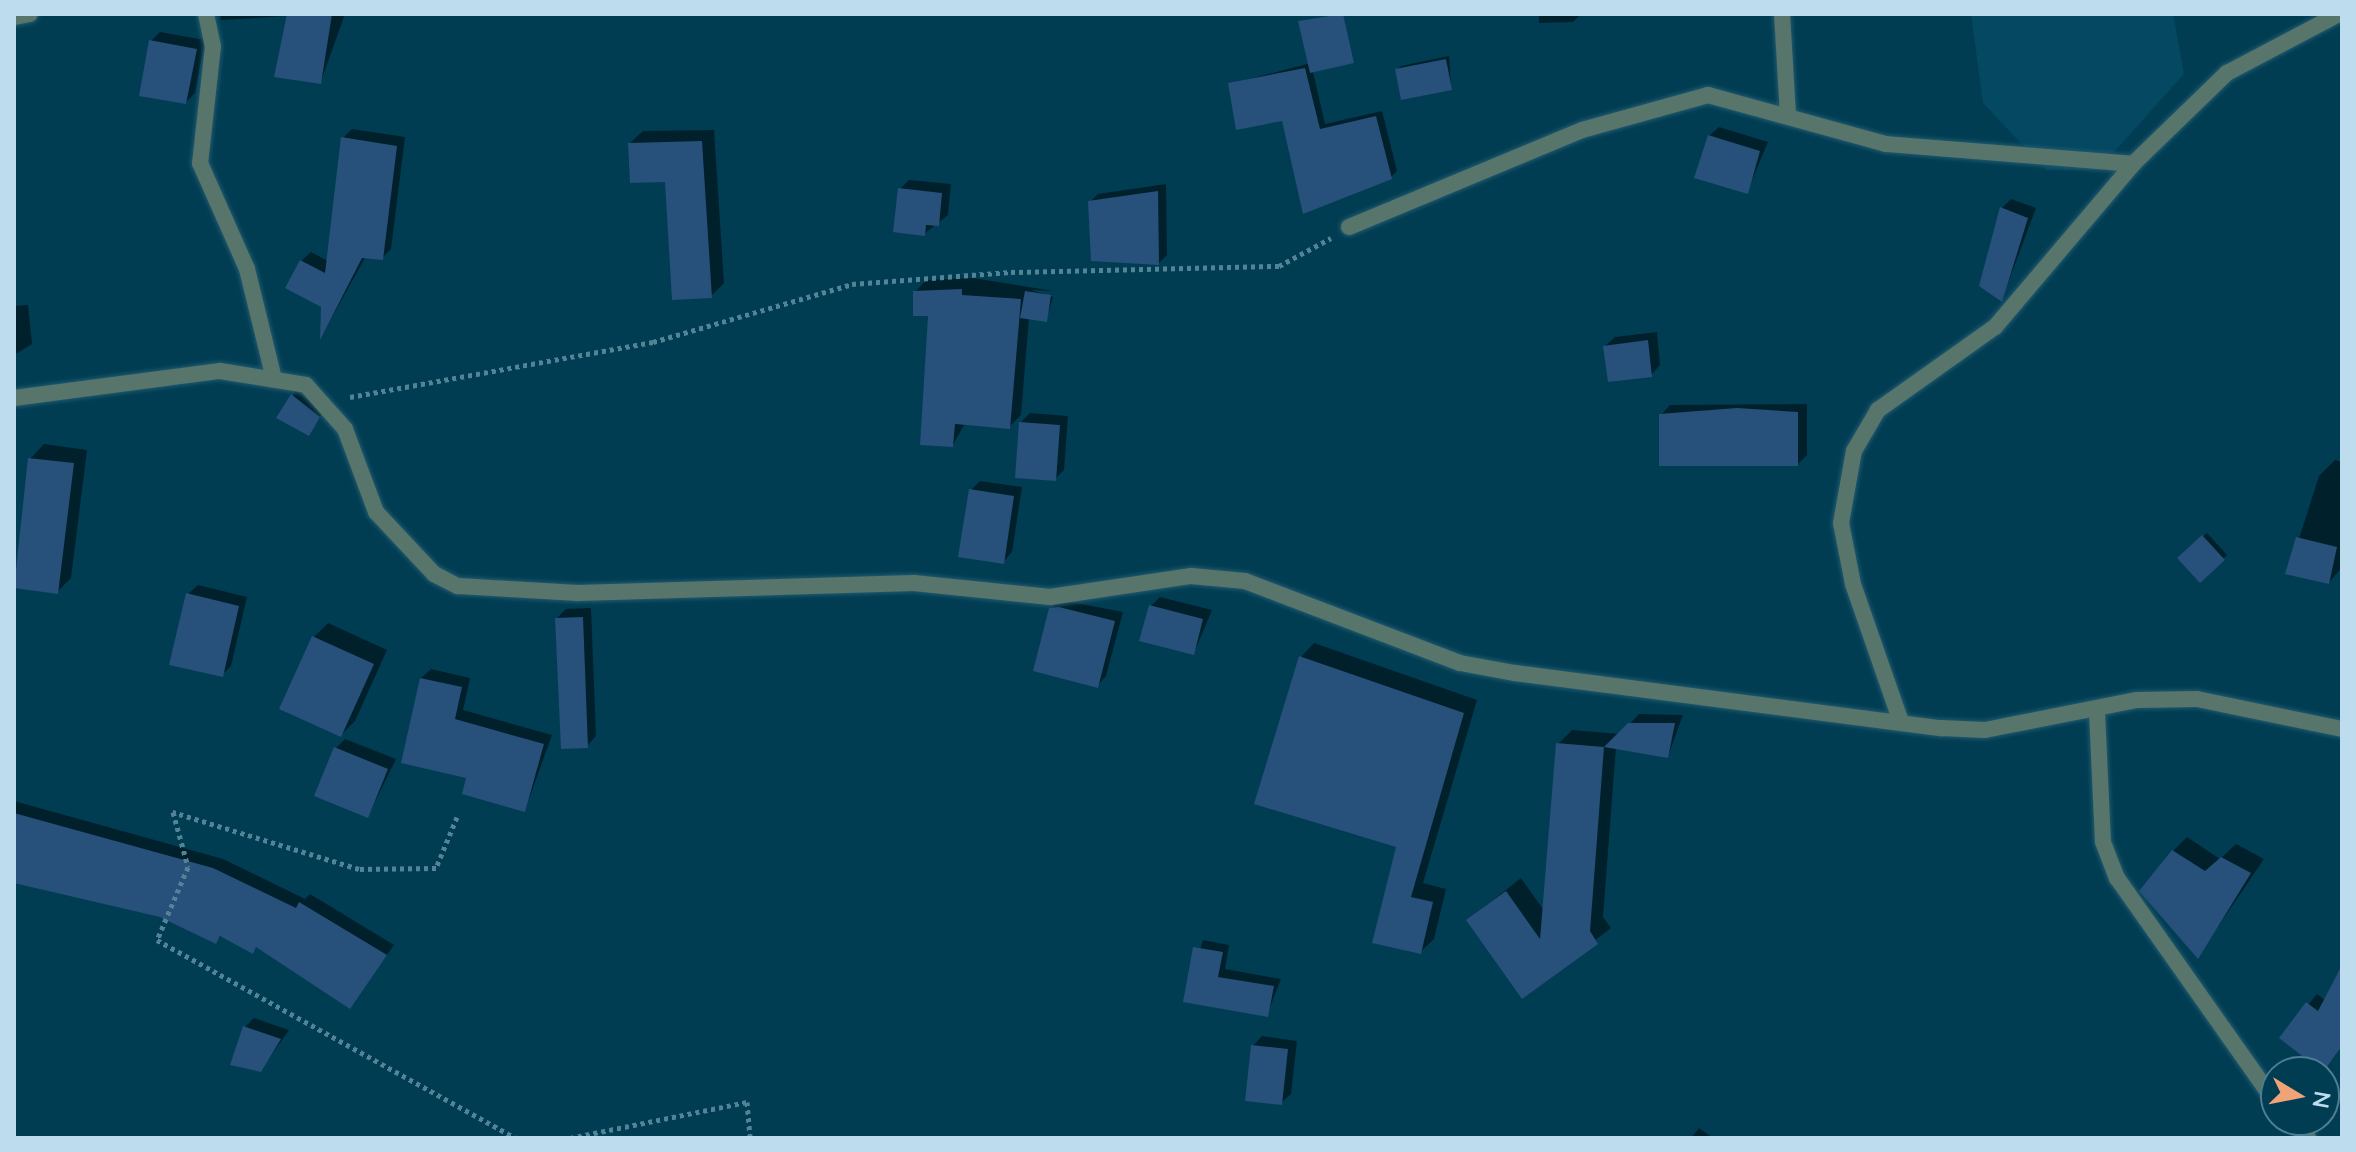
<!DOCTYPE html>
<style>
body{margin:0}
#map{position:relative;width:2356px;height:1152px;overflow:hidden;background:#003d53;font-family:Lato,sans-serif}
div>[style]{position:absolute}
.built>*{inset:0;background:#044862}
.shadow>*{inset:0;background:#0007}
.building>*{inset:0;background:#27507a}
.path>*{height:5px;margin-top:-2.5px;transform-origin:0;background:repeating-linear-gradient(90deg,#538397 0 4px,transparent 0 8px)}
.roads{filter:drop-shadow(0 0 2px #225a6f) drop-shadow(0 0 2px #225a6f)}
.street>*{height:16px;margin:-8px;padding:0 8px;transform-origin:8px;border-radius:8px;background:#57756a}
span{translate:-50% -50%;white-space:nowrap;text-align:center;line-height:1.15;-webkit-text-stroke:6px #003d53;paint-order:stroke}
.frame{position:absolute;inset:0;border:16px solid #bdddef;pointer-events:none}
.north{position:absolute;left:2260px;top:1056px;width:80px;height:80px;box-sizing:border-box;background:#003d53;border:2px solid #4c7d91;border-radius:50%;rotate:100deg;font-size:22px;font-weight:700;line-height:32px;text-align:center;color:#bdddef}
.north::after{content:'';display:block;margin:auto;width:28px;height:36px;background:#efa377;clip-path:polygon(50% 0,100% 100%,50% 72%,0 100%)}
</style>
<div id="map">
<div class="built">
<i style="clip-path:polygon(1971px 14px,2173px 14px,2184px 74px,2098px 170px,2046px 170px,1983px 103px)"></i>
</div>
<div class="shadow">
<i style="clip-path:polygon(220px 14px,345px 14px,321px 81px,288px 16px,221px 20px)"></i>
<i style="clip-path:polygon(1539px 14px,1581px 14px,1573px 22px,1539px 23px)"></i>
<i style="clip-path:polygon(160px 32px,205px 40px,195px 93px,186px 102px,151px 41px)"></i>
<i style="clip-path:polygon(1449px 56px,1451px 88px,1397px 70px,1401px 66px)"></i>
<i style="clip-path:polygon(1311px 63px,1325px 124px,1382px 111px,1397px 171px,1391px 177px,1230px 84px)"></i>
<i style="clip-path:polygon(1719px 127px,1768px 142px,1747px 192px,1709px 136px)"></i>
<i style="clip-path:polygon(352px 129px,405px 137px,391px 249px,382px 258px,366px 256px,322px 335px,323px 306px,301px 261px,311px 252px,328px 261px,343px 138px)"></i>
<i style="clip-path:polygon(714px 130px,724px 283px,711px 296px,666px 180px,630px 143px,643px 131px)"></i>
<i style="clip-path:polygon(909px 180px,951px 184px,948px 215px,924px 234px,900px 189px)"></i>
<i style="clip-path:polygon(1166px 184px,1167px 255px,1159px 263px,1090px 202px,1098px 194px)"></i>
<i style="clip-path:polygon(2011px 199px,2036px 208px,2002px 299px,2002px 208px)"></i>
<i style="clip-path:polygon(973px 278px,1054px 291px,1031px 290px,1053px 297px,1046px 320px,1029px 318px,1021px 415px,1009px 427px,965px 423px,953px 445px,930px 314px,915px 292px,926px 280px)"></i>
<i style="clip-path:polygon(28px 305px,32px 344px,14px 355px,14px 306px)"></i>
<i style="clip-path:polygon(1657px 332px,1660px 365px,1651px 375px,1605px 346px,1615px 337px)"></i>
<i style="clip-path:polygon(296px 391px,323px 412px,309px 434px,279px 417px)"></i>
<i style="clip-path:polygon(1807px 404px,1807px 455px,1798px 464px,1661px 415px,1670px 405px)"></i>
<i style="clip-path:polygon(1030px 413px,1068px 416px,1064px 470px,1055px 479px,1020px 423px)"></i>
<i style="clip-path:polygon(44px 444px,87px 450px,71px 578px,57px 592px,14px 586px,30px 459px)"></i>
<i style="clip-path:polygon(2335px 460px,2342px 462px,2342px 568px,2329px 582px,2288px 573px,2319px 476px)"></i>
<i style="clip-path:polygon(980px 481px,1022px 487px,1012px 552px,1003px 562px,971px 490px)"></i>
<i style="clip-path:polygon(2207px 533px,2227px 555px,2201px 580px,2180px 558px)"></i>
<i style="clip-path:polygon(198px 585px,247px 597px,231px 666px,222px 675px,188px 594px)"></i>
<i style="clip-path:polygon(1160px 597px,1212px 610px,1194px 653px,1151px 606px)"></i>
<i style="clip-path:polygon(1060px 600px,1123px 612px,1106px 676px,1097px 686px,1051px 609px)"></i>
<i style="clip-path:polygon(591px 608px,596px 736px,587px 746px,557px 618px,566px 609px)"></i>
<i style="clip-path:polygon(328px 623px,387px 650px,355px 721px,341px 735px,314px 637px)"></i>
<i style="clip-path:polygon(1314px 643px,1477px 700px,1423px 883px,1446px 889px,1434px 939px,1420px 952px,1398px 846px,1301px 657px)"></i>
<i style="clip-path:polygon(431px 669px,470px 678px,463px 710px,552px 735px,525px 810px,469px 776px,421px 678px)"></i>
<i style="clip-path:polygon(1639px 714px,1683px 715px,1668px 756px,1616px 747px,1603px 917px,1611px 928px,1522px 996px,1468px 920px,1521px 878px,1545px 912px,1558px 744px,1572px 730px,1620px 734px)"></i>
<i style="clip-path:polygon(345px 739px,396px 759px,368px 816px,336px 748px)"></i>
<i style="clip-path:polygon(14px 801px,223px 859px,305px 899px,310px 894px,394px 945px,350px 1007px,258px 946px,252px 951px,222px 935px,216px 942px,160px 915px,14px 882px)"></i>
<i style="clip-path:polygon(2187px 837px,2220px 859px,2236px 844px,2264px 859px,2198px 956px,2173px 851px)"></i>
<i style="clip-path:polygon(1203px 940px,1229px 945px,1225px 969px,1281px 979px,1267px 1015px,1185px 1000px)"></i>
<i style="clip-path:polygon(2342px 969px,2342px 1046px,2332px 1060px,2282px 1037px,2317px 994px,2326px 1001px)"></i>
<i style="clip-path:polygon(254px 1018px,289px 1030px,261px 1070px,245px 1027px)"></i>
<i style="clip-path:polygon(1262px 1036px,1297px 1041px,1291px 1094px,1281px 1103px,1253px 1046px)"></i>
<i style="clip-path:polygon(1699px 1128px,1713px 1138px,1691px 1138px)"></i>
</div>
<div class="building">
<i style="clip-path:polygon(287px 14px,332px 14px,321px 84px,274px 77px)"></i>
<i style="clip-path:polygon(1343px 14px,1354px 63px,1310px 73px,1298px 21px)"></i>
<i style="clip-path:polygon(149px 40px,197px 49px,186px 104px,139px 96px)"></i>
<i style="clip-path:polygon(1446px 59px,1452px 90px,1401px 100px,1395px 69px)"></i>
<i style="clip-path:polygon(1305px 68px,1320px 129px,1376px 116px,1392px 179px,1303px 214px,1282px 121px,1236px 130px,1228px 83px)"></i>
<i style="clip-path:polygon(1708px 135px,1760px 151px,1748px 194px,1694px 178px)"></i>
<i style="clip-path:polygon(341px 137px,397px 146px,383px 260px,362px 258px,320px 340px,321px 307px,285px 288px,300px 260px,325px 273px)"></i>
<i style="clip-path:polygon(702px 141px,712px 298px,672px 300px,665px 182px,630px 183px,628px 143px)"></i>
<i style="clip-path:polygon(898px 188px,942px 193px,939px 226px,926px 225px,925px 236px,893px 232px)"></i>
<i style="clip-path:polygon(1158px 191px,1159px 265px,1091px 261px,1088px 201px)"></i>
<i style="clip-path:polygon(2000px 207px,2028px 218px,2002px 302px,1979px 286px)"></i>
<i style="clip-path:polygon(962px 289px,962px 295px,1021px 299px,1010px 429px,955px 424px,953px 447px,920px 445px,928px 316px,913px 316px,913px 291px)"></i>
<i style="clip-path:polygon(1025px 291px,1051px 295px,1047px 322px,1020px 318px)"></i>
<i style="clip-path:polygon(1648px 340px,1652px 377px,1608px 382px,1603px 346px)"></i>
<i style="clip-path:polygon(291px 394px,320px 417px,309px 436px,276px 418px)"></i>
<i style="clip-path:polygon(1737px 408px,1798px 412px,1798px 466px,1659px 466px,1659px 414px)"></i>
<i style="clip-path:polygon(1019px 422px,1060px 425px,1056px 481px,1015px 478px)"></i>
<i style="clip-path:polygon(28px 458px,74px 463px,58px 594px,14px 588px)"></i>
<i style="clip-path:polygon(969px 489px,1014px 496px,1004px 564px,958px 557px)"></i>
<i style="clip-path:polygon(2202px 535px,2225px 560px,2200px 583px,2177px 558px)"></i>
<i style="clip-path:polygon(2296px 537px,2337px 547px,2329px 584px,2285px 574px)"></i>
<i style="clip-path:polygon(186px 593px,239px 606px,223px 677px,169px 665px)"></i>
<i style="clip-path:polygon(1149px 605px,1203px 619px,1194px 655px,1139px 641px)"></i>
<i style="clip-path:polygon(1059px 607px,1115px 621px,1098px 688px,1033px 671px,1049px 608px)"></i>
<i style="clip-path:polygon(583px 617px,588px 748px,561px 749px,555px 618px)"></i>
<i style="clip-path:polygon(312px 636px,374px 664px,341px 737px,279px 709px)"></i>
<i style="clip-path:polygon(1299px 656px,1464px 713px,1411px 897px,1433px 902px,1421px 954px,1372px 943px,1396px 847px,1254px 804px)"></i>
<i style="clip-path:polygon(420px 678px,462px 687px,455px 719px,544px 744px,525px 812px,462px 794px,466px 778px,401px 763px)"></i>
<i style="clip-path:polygon(1628px 723px,1675px 723px,1668px 758px,1604px 747px)"></i>
<i style="clip-path:polygon(1556px 743px,1604px 747px,1590px 931px,1598px 944px,1522px 999px,1466px 920px,1506px 891px,1540px 939px)"></i>
<i style="clip-path:polygon(334px 747px,388px 769px,368px 818px,314px 796px)"></i>
<i style="clip-path:polygon(14px 813px,213px 868px,296px 908px,299px 902px,387px 955px,350px 1009px,256px 947px,253px 954px,220px 936px,216px 944px,160px 917px,14px 883px)"></i>
<i style="clip-path:polygon(2172px 850px,2205px 871px,2221px 857px,2251px 873px,2198px 959px,2139px 891px)"></i>
<i style="clip-path:polygon(1193px 947px,1223px 952px,1218px 977px,1274px 986px,1268px 1017px,1183px 1002px)"></i>
<i style="clip-path:polygon(2342px 965px,2342px 1046px,2323px 1072px,2279px 1038px,2306px 1002px,2318px 1011px)"></i>
<i style="clip-path:polygon(243px 1026px,281px 1039px,261px 1072px,230px 1065px)"></i>
<i style="clip-path:polygon(1251px 1045px,1288px 1049px,1282px 1105px,1245px 1101px)"></i>
</div>
<div class="path">
<i style="left:350px;top:397px;width:308px;rotate:-10.3deg"></i>
<i style="left:653px;top:342px;width:207px;rotate:-16.2deg"></i>
<i style="left:852px;top:284px;width:159px;rotate:-4.3deg"></i>
<i style="left:1011px;top:272px;width:268px;rotate:-1.3deg"></i>
<i style="left:1279px;top:266px;width:59px;rotate:-28.3deg"></i>
<i style="left:457px;top:817px;width:55px;rotate:112.4deg"></i>
<i style="left:436px;top:868px;width:77px;rotate:179.3deg"></i>
<i style="left:359px;top:869px;width:195px;rotate:-163deg"></i>
<i style="left:173px;top:812px;width:57px;rotate:74.7deg"></i>
<i style="left:188px;top:867px;width:79px;rotate:113deg"></i>
<i style="left:157px;top:940px;width:410px;rotate:28.9deg"></i>
<i style="left:570px;top:1138px;width:181px;rotate:-11.5deg"></i>
<i style="left:747px;top:1102px;width:36px;rotate:85deg"></i>
</div>
<div class="roads">
<div class="street">
<i style="left:206px;top:14px;width:33px;rotate:78deg"></i>
<i style="left:213px;top:46px;width:118px;rotate:96.3deg"></i>
<i style="left:200px;top:163px;width:116px;rotate:66.1deg"></i>
<i style="left:247px;top:269px;width:109px;rotate:76.2deg"></i>
<i style="left:1782px;top:14px;width:100px;rotate:86.6deg"></i>
<i style="left:14px;top:17px;width:16px;rotate:-11deg"></i>
<i style="left:1349px;top:227px;width:252px;rotate:-22.6deg"></i>
<i style="left:1582px;top:130px;width:131px;rotate:-15.5deg"></i>
<i style="left:1708px;top:95px;width:185px;rotate:15.4deg"></i>
<i style="left:1886px;top:144px;width:248px;rotate:4.6deg"></i>
<i style="left:2133px;top:164px;width:131px;rotate:-44.1deg"></i>
<i style="left:2227px;top:73px;width:127px;rotate:-27.8deg"></i>
<i style="left:14px;top:398px;width:208px;rotate:-7.5deg"></i>
<i style="left:220px;top:371px;width:87px;rotate:9.2deg"></i>
<i style="left:306px;top:385px;width:59px;rotate:48.4deg"></i>
<i style="left:345px;top:429px;width:89px;rotate:69.5deg"></i>
<i style="left:376px;top:512px;width:85px;rotate:46.9deg"></i>
<i style="left:434px;top:574px;width:27px;rotate:27deg"></i>
<i style="left:458px;top:586px;width:120px;rotate:3.3deg"></i>
<i style="left:578px;top:593px;width:336px;rotate:-1.7deg"></i>
<i style="left:914px;top:583px;width:137px;rotate:5.9deg"></i>
<i style="left:1050px;top:597px;width:143px;rotate:-8.5deg"></i>
<i style="left:1191px;top:576px;width:54px;rotate:5.3deg"></i>
<i style="left:1245px;top:581px;width:230px;rotate:20.9deg"></i>
<i style="left:1460px;top:663px;width:56px;rotate:10.3deg"></i>
<i style="left:1515px;top:673px;width:430px;rotate:7.4deg"></i>
<i style="left:1941px;top:728px;width:44px;rotate:2.6deg"></i>
<i style="left:1985px;top:730px;width:155px;rotate:-11.2deg"></i>
<i style="left:2137px;top:700px;width:60px;rotate:-1deg"></i>
<i style="left:2197px;top:699px;width:148px;rotate:11.7deg"></i>
<i style="left:2097px;top:711px;width:131px;rotate:87.4deg"></i>
<i style="left:2103px;top:842px;width:39px;rotate:69deg"></i>
<i style="left:2117px;top:878px;width:276px;rotate:54.8deg"></i>
<i style="left:1901px;top:722px;width:146px;rotate:-109.2deg"></i>
<i style="left:1853px;top:584px;width:62px;rotate:-101.1deg"></i>
<i style="left:1841px;top:523px;width:73px;rotate:-79.8deg"></i>
<i style="left:1854px;top:451px;width:48px;rotate:-59.7deg"></i>
<i style="left:1878px;top:410px;width:143px;rotate:-35.4deg"></i>
<i style="left:1995px;top:327px;width:214px;rotate:-49.7deg"></i>
<i style="left:2292px;top:1120px;width:24px;rotate:48deg"></i>
</div>
</div>
<div class="frame"></div>
<div class="north">N</div>
</div>
